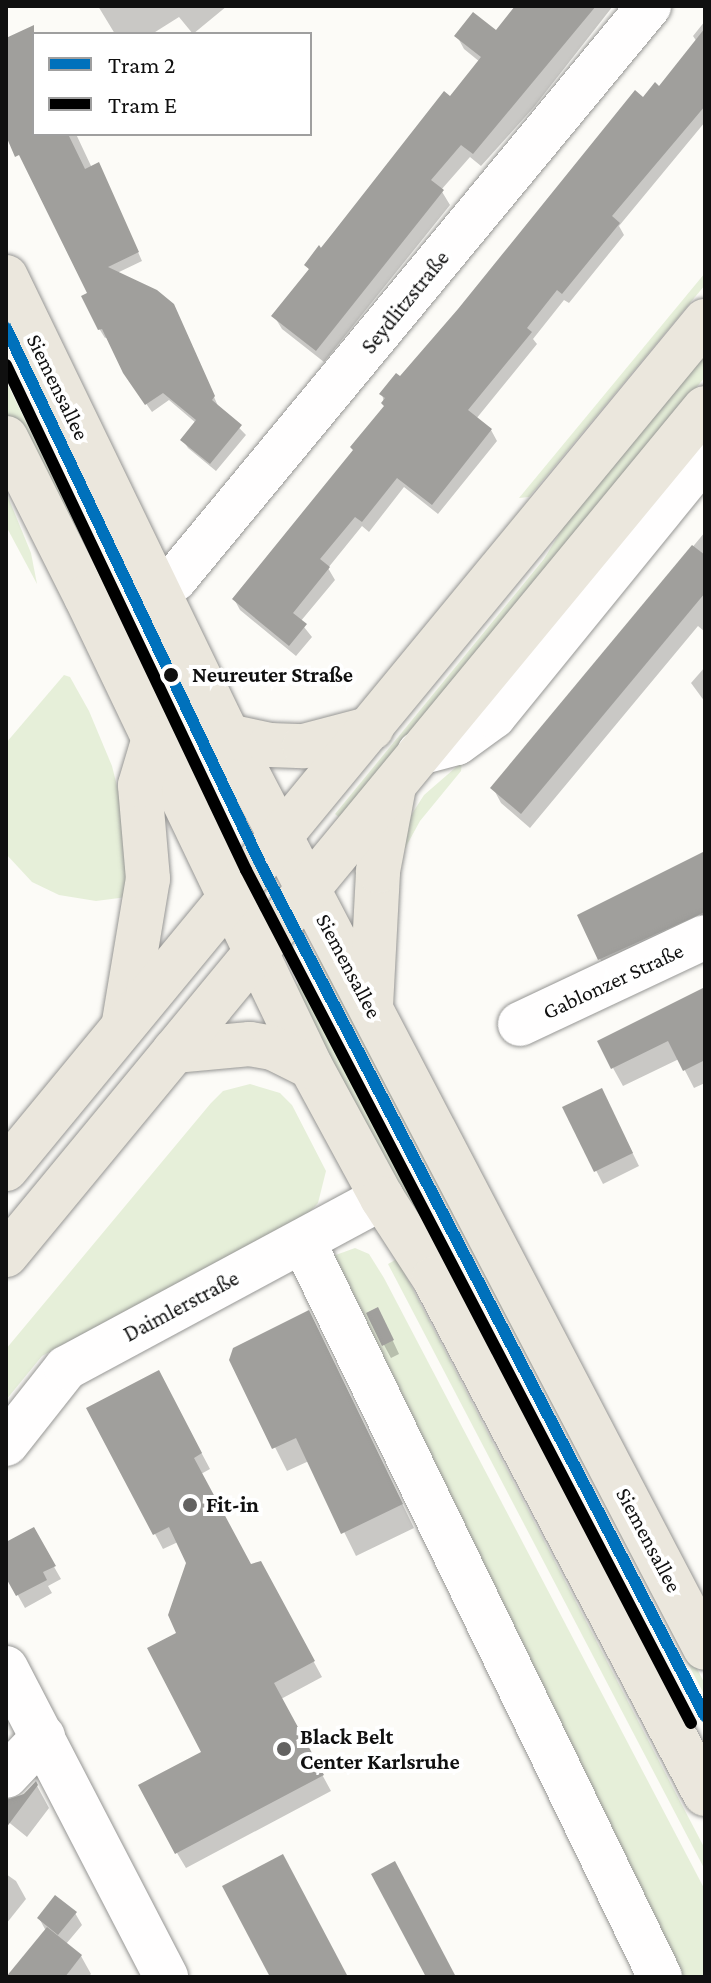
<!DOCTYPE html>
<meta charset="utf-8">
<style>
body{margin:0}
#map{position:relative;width:711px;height:1983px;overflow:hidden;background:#fcfbf7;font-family:"Crimson Pro",serif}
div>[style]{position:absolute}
.green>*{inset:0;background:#e6efd9}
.shadow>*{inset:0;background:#0003}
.building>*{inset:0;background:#a09f9c}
.roads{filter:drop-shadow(0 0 2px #969694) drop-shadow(0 0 2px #969694)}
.minor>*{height:44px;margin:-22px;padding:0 22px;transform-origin:22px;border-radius:22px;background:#fffefe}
.major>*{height:44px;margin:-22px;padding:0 22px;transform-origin:22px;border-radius:22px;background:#ebe7dd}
.tram-1>*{height:12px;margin:-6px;padding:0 6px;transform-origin:6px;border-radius:6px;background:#0071bc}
.tram-2>*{height:12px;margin:-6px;padding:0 6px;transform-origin:6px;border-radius:6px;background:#000}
.dots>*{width:22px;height:22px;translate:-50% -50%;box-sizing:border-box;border:4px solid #fff;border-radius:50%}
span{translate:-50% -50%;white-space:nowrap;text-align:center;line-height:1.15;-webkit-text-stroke:8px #fff;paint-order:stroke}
.street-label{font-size:22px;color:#101010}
.stop-label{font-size:22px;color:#101010;font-weight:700}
.left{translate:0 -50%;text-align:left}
.poi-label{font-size:22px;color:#101010;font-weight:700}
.frame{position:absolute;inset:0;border:8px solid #101010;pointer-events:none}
.legend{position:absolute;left:32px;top:32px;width:280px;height:104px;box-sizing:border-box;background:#fff;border:2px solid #9f9f9f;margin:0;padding:10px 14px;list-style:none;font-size:24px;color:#101010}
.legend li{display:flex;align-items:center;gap:16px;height:40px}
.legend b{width:40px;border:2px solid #9f9f9f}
</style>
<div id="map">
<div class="green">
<i style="clip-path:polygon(705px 273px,705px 285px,529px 497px,519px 498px)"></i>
<i style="clip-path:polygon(705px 343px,705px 377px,340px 818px,335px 814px,544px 559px,578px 503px)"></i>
<i style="clip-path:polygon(6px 381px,78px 528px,85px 547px,51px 506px,6px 411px)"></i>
<i style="clip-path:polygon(6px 492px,31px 553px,37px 584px,6px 526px)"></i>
<i style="clip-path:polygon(64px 675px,70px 677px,89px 711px,112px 766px,128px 830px,127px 897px,96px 901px,59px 895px,32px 882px,6px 854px,6px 743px)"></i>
<i style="clip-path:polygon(462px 762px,461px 771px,420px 821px,391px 874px,403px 828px,424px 795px)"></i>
<i style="clip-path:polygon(324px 952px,705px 1684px,705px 1696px,318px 959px)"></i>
<i style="clip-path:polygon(299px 982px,396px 1160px,505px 1369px,286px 999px)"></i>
<i style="clip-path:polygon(250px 1084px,280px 1093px,292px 1105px,326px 1171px,318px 1203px,306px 1216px,42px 1356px,6px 1400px,6px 1349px,211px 1103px,223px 1091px)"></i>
<i style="clip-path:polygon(355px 1248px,369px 1254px,384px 1278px,705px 1890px,705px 1977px,664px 1977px,333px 1256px)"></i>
<i style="clip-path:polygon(397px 1259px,705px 1849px,705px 1870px,388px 1264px)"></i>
</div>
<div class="shadow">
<i style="clip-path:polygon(98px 6px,227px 6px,193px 34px,179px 17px,152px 34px,115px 34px)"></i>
<i style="clip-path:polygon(518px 6px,613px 6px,534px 107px,481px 166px,470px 157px,441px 190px,450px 205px,324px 362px,282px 329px,274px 316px,310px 271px,306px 265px,480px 62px,464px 49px,457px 36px,496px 33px)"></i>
<i style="clip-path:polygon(705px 21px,705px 122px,619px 226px,624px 235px,569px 303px,564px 300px,533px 339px,537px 344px,476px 419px,491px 430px,497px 441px,438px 514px,404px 487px,369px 532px,362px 526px,328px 568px,335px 580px,300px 622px,312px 637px,296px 656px,240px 610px,234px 599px,354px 451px,385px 407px,382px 394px,401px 379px,643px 100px,660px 89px,697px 42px,693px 36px)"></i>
<i style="clip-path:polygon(31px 29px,34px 34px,34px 134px,76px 134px,92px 168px,103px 173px,142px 261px,117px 273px,178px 315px,218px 406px,246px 435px,216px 471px,188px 448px,183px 440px,196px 423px,169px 400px,152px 412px,131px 382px,108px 337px,105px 338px,100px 330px,89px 294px,6px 124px,6px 41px)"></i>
<i style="clip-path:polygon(705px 532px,705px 632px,698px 626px,530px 828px,501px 803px,493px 788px)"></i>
<i style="clip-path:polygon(705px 667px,705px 702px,691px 683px)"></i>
<i style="clip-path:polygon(705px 854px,705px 929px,609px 974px,600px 959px)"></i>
<i style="clip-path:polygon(705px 989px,705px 1083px,694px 1088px,679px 1059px,623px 1086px,613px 1068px)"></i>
<i style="clip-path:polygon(608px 1103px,639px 1166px,603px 1184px,564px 1108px)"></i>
<i style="clip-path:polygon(384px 1322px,399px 1354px,391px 1358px,384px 1345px)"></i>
<i style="clip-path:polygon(321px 1336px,414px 1528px,356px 1556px,309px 1461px,287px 1471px,231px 1360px)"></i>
<i style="clip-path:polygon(167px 1388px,210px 1469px,201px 1474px,250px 1566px,260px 1563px,322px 1677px,281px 1699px,331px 1791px,186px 1868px,177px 1853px,204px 1753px,178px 1634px,188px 1563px,178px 1542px,163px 1549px,155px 1534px)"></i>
<i style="clip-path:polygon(33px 1530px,61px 1579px,48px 1586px,52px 1593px,25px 1608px,6px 1574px,6px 1545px)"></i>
<i style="clip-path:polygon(36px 1784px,49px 1808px,27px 1837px,6px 1820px,6px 1802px,13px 1802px)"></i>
<i style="clip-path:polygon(6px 1874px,16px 1881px,26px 1899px,6px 1924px)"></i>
<i style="clip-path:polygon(75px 1913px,82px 1925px,66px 1944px,81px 1956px,91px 1974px,88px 1977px,9px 1977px,46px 1931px,39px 1918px)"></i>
</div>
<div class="building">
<i style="clip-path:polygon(515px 6px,596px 6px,473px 154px,461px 145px,431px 180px,444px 190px,316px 351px,271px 316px,309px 269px,304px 265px,319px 245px,321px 248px,444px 91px,450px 96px,481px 57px,454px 36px,473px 12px,496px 30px)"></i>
<i style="clip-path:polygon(34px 25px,34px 134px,68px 134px,85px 169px,99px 162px,139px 252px,108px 267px,157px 290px,174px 304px,215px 396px,212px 400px,242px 425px,210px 464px,180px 440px,196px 420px,163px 393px,145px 405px,123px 373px,102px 329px,98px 330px,81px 296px,87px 293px,19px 155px,15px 157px,6px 136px,6px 38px)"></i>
<i style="clip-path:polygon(705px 28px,705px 106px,612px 216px,620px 223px,562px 294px,557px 290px,527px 328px,532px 332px,468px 410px,492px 429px,432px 505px,397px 478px,362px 522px,355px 517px,320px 559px,330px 567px,293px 613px,307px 624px,289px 646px,232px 599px,353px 450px,350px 447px,384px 406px,381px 403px,385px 398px,379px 394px,396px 373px,400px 376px,458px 309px,635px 90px,643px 97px,655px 82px,659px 86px)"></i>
<i style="clip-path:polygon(692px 545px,705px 555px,705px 593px,521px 814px,490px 788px)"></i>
<i style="clip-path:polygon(705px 851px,705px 912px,598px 960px,577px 915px)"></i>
<i style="clip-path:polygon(705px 987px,705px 1060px,683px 1071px,668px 1041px,611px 1069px,597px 1041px)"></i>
<i style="clip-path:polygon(602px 1088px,633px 1153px,594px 1172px,562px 1107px)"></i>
<i style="clip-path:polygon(378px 1307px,394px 1340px,382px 1346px,366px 1313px)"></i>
<i style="clip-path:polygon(309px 1310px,403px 1504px,341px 1534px,296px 1438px,272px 1449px,229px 1360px,233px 1348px)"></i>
<i style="clip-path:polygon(159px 1370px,202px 1453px,194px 1458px,251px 1564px,261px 1561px,315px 1661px,274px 1683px,324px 1775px,175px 1854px,138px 1785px,201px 1752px,147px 1648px,176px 1633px,168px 1615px,186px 1563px,169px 1527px,153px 1535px,86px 1408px)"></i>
<i style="clip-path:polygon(34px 1527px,56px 1566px,43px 1572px,47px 1580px,16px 1596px,6px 1578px,6px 1542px)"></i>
<i style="clip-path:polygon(36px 1781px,38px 1785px,6px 1828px,6px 1800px,24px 1794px)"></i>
<i style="clip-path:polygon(283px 1854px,348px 1977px,270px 1977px,222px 1886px)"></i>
<i style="clip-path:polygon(395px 1861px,456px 1977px,426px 1977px,371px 1874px)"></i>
<i style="clip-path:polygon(55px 1895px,77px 1912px,58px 1935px,37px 1918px)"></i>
<i style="clip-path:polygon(47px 1927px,82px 1955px,65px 1977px,6px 1977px)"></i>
</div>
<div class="roads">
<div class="minor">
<i style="left:156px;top:591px;width:22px;rotate:-32deg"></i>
<i style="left:175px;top:579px;width:744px;rotate:-50.4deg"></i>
<i style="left:419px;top:753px;width:39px;rotate:-15deg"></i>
<i style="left:457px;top:743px;width:46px;rotate:-36.1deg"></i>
<i style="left:494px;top:716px;width:335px;rotate:-50.9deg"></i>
<i style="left:520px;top:1024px;width:204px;rotate:-25.2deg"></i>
<i style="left:303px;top:1241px;width:818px;rotate:64.12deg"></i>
<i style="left:6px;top:1444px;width:97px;rotate:-51.7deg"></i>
<i style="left:66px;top:1368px;width:359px;rotate:-28.3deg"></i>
<i style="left:6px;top:1668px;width:348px;rotate:62.6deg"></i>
<i style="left:6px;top:1776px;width:54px;rotate:-46.5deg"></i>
</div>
<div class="major">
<i style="left:6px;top:277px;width:510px;rotate:64.19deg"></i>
<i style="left:228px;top:736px;width:1029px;rotate:62.39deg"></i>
<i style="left:6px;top:438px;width:178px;rotate:63.3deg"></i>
<i style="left:86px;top:597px;width:521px;rotate:64.42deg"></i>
<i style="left:311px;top:1067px;width:149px;rotate:61.5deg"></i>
<i style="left:382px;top:1198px;width:95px;rotate:57deg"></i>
<i style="left:434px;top:1278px;width:583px;rotate:62.29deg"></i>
<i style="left:228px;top:736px;width:43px;rotate:12.1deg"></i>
<i style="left:270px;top:745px;width:34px;rotate:2deg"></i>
<i style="left:304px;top:746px;width:70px;rotate:-14.8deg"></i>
<i style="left:371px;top:1006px;width:135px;rotate:-87deg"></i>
<i style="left:378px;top:871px;width:86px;rotate:-79.3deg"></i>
<i style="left:124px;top:1022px;width:145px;rotate:-80.5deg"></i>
<i style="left:148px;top:879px;width:94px;rotate:-94.9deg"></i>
<i style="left:140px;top:785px;width:49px;rotate:-73.4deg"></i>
<i style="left:174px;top:1051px;width:76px;rotate:-5.3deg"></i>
<i style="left:250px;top:1044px;width:23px;rotate:10deg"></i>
<i style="left:273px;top:1048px;width:42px;rotate:26.6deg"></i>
<i style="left:6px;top:1169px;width:1099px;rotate:-50.5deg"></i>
<i style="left:6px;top:1255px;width:1098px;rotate:-50.47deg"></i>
</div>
</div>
<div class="tram-1">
<i style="left:6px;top:328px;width:592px;rotate:64.6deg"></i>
<i style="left:260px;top:863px;width:962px;rotate:62.45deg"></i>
</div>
<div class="tram-2">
<i style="left:6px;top:365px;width:559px;rotate:64.58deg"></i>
<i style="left:246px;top:870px;width:962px;rotate:62.45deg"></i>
</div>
<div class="dots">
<i style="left:171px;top:675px;background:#101010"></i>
<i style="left:190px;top:1505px;background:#636261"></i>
<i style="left:284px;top:1749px;background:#636261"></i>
</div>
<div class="street-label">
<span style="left:405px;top:302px;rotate:-51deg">Seydlitzstraße</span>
<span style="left:58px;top:387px;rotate:64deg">Siemensallee</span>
<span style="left:349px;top:966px;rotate:62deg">Siemensallee</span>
<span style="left:613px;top:981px;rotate:-25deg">Gablonzer Straße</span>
<span style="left:181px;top:1306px;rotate:-28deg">Daimlerstraße</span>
<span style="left:649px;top:1540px;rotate:62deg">Siemensallee</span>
</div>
<div class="stop-label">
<span class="left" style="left:192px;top:675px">Neureuter Straße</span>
</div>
<div class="poi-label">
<span class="left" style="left:206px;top:1505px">Fit-in</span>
<span class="left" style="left:300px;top:1749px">Black Belt<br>Center Karlsruhe</span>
</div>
<div class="frame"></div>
<ul class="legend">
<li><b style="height:10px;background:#0071bc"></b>Tram 2</li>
<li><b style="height:10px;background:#000"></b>Tram E</li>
</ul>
</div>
